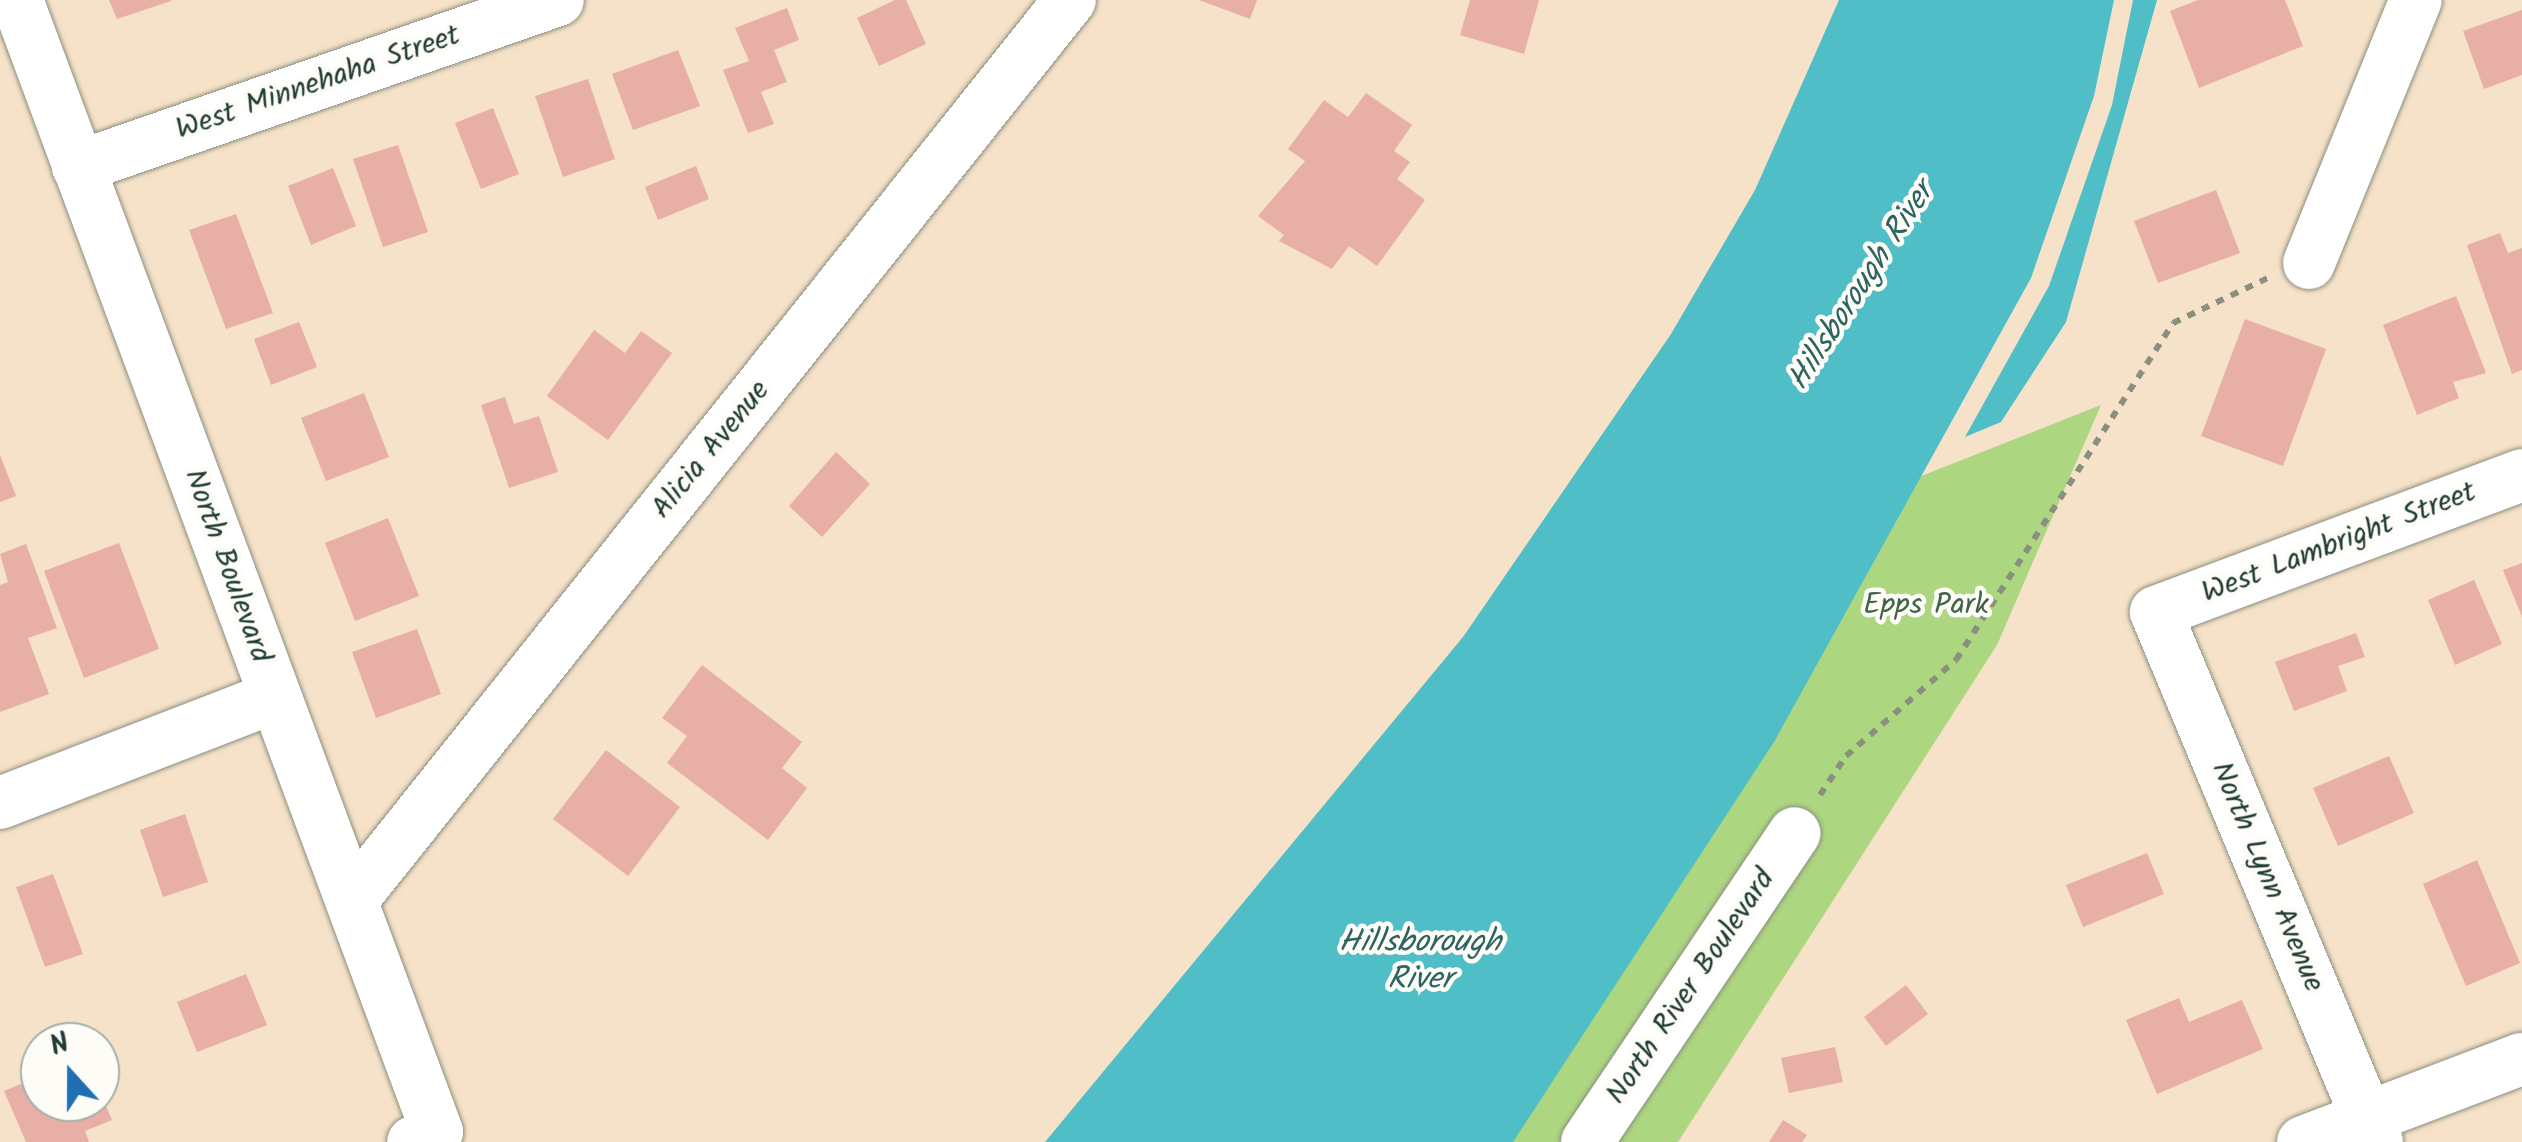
<!DOCTYPE html>
<style>
body{margin:0}
#map{position:relative;width:2522px;height:1142px;overflow:hidden;background:#f6e1c9;font-family:Kalam,sans-serif}
div>[style]{position:absolute}
.green>*{inset:0;background:#add681}
.water>*{inset:0;background:#50bec6}
.building>*{inset:0;background:#e7afa6}
.path>*{height:6px;margin-top:-3px;transform-origin:0;background:repeating-linear-gradient(90deg,#8a8f7e 0 8px,transparent 0 16px)}
.roads{filter:drop-shadow(0 0 2px #8a8f7e) drop-shadow(0 0 2px #8a8f7e)}
.minor>*{height:52px;margin:-26px;padding:0 26px;transform-origin:26px;border-radius:26px;background:#fff}
span{translate:-50% -50%;white-space:nowrap;text-align:center;line-height:1.15;-webkit-text-stroke:9px #fdfcf7;paint-order:stroke}
.street-label{font-size:30px;color:#1f3d34}
.park-label{font-size:30px;color:#426347}
.water-label{font-size:32px;color:#2e6460;font-style:italic}
.north{position:absolute;left:20px;top:1022px;width:100px;height:100px;box-sizing:border-box;background:#fdfcf7;border:2px solid #a4b0a9;border-radius:50%;rotate:339deg;font-size:28px;font-weight:700;line-height:40px;text-align:center;color:#1f3d34}
.north::after{content:'';display:block;margin:auto;width:35px;height:45px;background:#1f6fb2;clip-path:polygon(50% 0,100% 100%,50% 72%,0 100%)}
</style>
<div id="map">
<div class="green">
<i style="clip-path:polygon(2101px 405px,1997px 645px,1678px 1142px,1495px 1142px,1901px 484px)"></i>
</div>
<div class="water">
<i style="clip-path:polygon(1839px 0,2114px 0,2094px 96px,2031px 278px,1774px 742px,1513px 1142px,1045px 1142px,1463px 637px,1671px 334px,1755px 190px)"></i>
<i style="clip-path:polygon(2133px 0,2157px 0,2066px 322px,2001px 422px,1965px 437px,2049px 286px,2112px 105px)"></i>
</div>
<div class="building">
<i style="clip-path:polygon(109px 0,171px 0,171px 1px,117px 19px)"></i>
<i style="clip-path:polygon(895px 0,906px 0,926px 44px,879px 66px,857px 18px)"></i>
<i style="clip-path:polygon(1199px 0,1257px 0,1250px 19px)"></i>
<i style="clip-path:polygon(1470px 0,1539px 0,1524px 54px,1460px 35px)"></i>
<i style="clip-path:polygon(2198px 0,2285px 0,2303px 46px,2199px 88px,2170px 11px)"></i>
<i style="clip-path:polygon(787px 8px,799px 40px,774px 50px,787px 82px,761px 92px,774px 124px,748px 133px,723px 70px,749px 61px,735px 28px)"></i>
<i style="clip-path:polygon(2522px 10px,2522px 75px,2484px 89px,2463px 31px)"></i>
<i style="clip-path:polygon(678px 50px,700px 106px,633px 130px,612px 74px)"></i>
<i style="clip-path:polygon(588px 79px,615px 159px,563px 177px,535px 96px)"></i>
<i style="clip-path:polygon(1366px 93px,1412px 125px,1394px 151px,1410px 162px,1397px 179px,1425px 200px,1377px 266px,1349px 246px,1332px 269px,1279px 241px,1284px 235px,1258px 216px,1305px 161px,1288px 149px,1324px 100px,1348px 117px)"></i>
<i style="clip-path:polygon(493px 108px,519px 174px,481px 189px,455px 123px)"></i>
<i style="clip-path:polygon(398px 145px,428px 232px,383px 247px,353px 159px)"></i>
<i style="clip-path:polygon(696px 166px,709px 199px,658px 220px,645px 187px)"></i>
<i style="clip-path:polygon(333px 168px,356px 226px,311px 245px,288px 186px)"></i>
<i style="clip-path:polygon(2216px 190px,2240px 253px,2158px 283px,2134px 221px)"></i>
<i style="clip-path:polygon(236px 214px,273px 313px,226px 329px,189px 230px)"></i>
<i style="clip-path:polygon(2500px 233px,2508px 253px,2522px 248px,2522px 370px,2512px 374px,2467px 245px)"></i>
<i style="clip-path:polygon(2456px 296px,2486px 373px,2453px 382px,2459px 398px,2417px 415px,2383px 325px)"></i>
<i style="clip-path:polygon(2245px 319px,2326px 349px,2283px 466px,2201px 436px)"></i>
<i style="clip-path:polygon(299px 322px,317px 367px,271px 385px,254px 339px)"></i>
<i style="clip-path:polygon(594px 330px,625px 353px,641px 331px,672px 353px,608px 440px,547px 396px)"></i>
<i style="clip-path:polygon(364px 393px,389px 457px,326px 481px,301px 418px)"></i>
<i style="clip-path:polygon(505px 397px,514px 424px,539px 416px,558px 472px,509px 488px,481px 405px)"></i>
<i style="clip-path:polygon(836px 452px,870px 484px,822px 537px,789px 506px)"></i>
<i style="clip-path:polygon(0 455px,16px 496px,0 502px)"></i>
<i style="clip-path:polygon(388px 518px,419px 596px,355px 621px,325px 543px)"></i>
<i style="clip-path:polygon(119px 543px,159px 649px,84px 678px,44px 571px)"></i>
<i style="clip-path:polygon(26px 544px,57px 628px,28px 638px,49px 694px,0 712px,0 585px,8px 582px,0 554px)"></i>
<i style="clip-path:polygon(2522px 563px,2522px 617px,2503px 570px)"></i>
<i style="clip-path:polygon(2474px 580px,2502px 644px,2455px 665px,2428px 600px)"></i>
<i style="clip-path:polygon(417px 629px,441px 694px,376px 718px,352px 652px)"></i>
<i style="clip-path:polygon(2356px 633px,2365px 657px,2338px 666px,2347px 691px,2294px 711px,2275px 662px)"></i>
<i style="clip-path:polygon(702px 665px,802px 742px,782px 768px,807px 788px,768px 840px,667px 763px,687px 736px,662px 718px)"></i>
<i style="clip-path:polygon(606px 750px,680px 807px,628px 876px,553px 819px)"></i>
<i style="clip-path:polygon(2389px 756px,2414px 813px,2338px 846px,2313px 788px)"></i>
<i style="clip-path:polygon(185px 814px,208px 882px,163px 897px,140px 830px)"></i>
<i style="clip-path:polygon(2147px 853px,2164px 894px,2083px 927px,2066px 885px)"></i>
<i style="clip-path:polygon(2477px 860px,2520px 963px,2466px 986px,2423px 884px)"></i>
<i style="clip-path:polygon(53px 874px,83px 954px,45px 967px,16px 887px)"></i>
<i style="clip-path:polygon(246px 974px,267px 1025px,197px 1052px,177px 1002px)"></i>
<i style="clip-path:polygon(1906px 985px,1928px 1014px,1886px 1046px,1864px 1017px)"></i>
<i style="clip-path:polygon(2179px 998px,2189px 1022px,2242px 1000px,2263px 1049px,2157px 1094px,2126px 1020px)"></i>
<i style="clip-path:polygon(1835px 1047px,1843px 1082px,1789px 1093px,1781px 1058px)"></i>
<i style="clip-path:polygon(40px 1076px,40px 1102px,100px 1102px,100px 1092px,112px 1120px,85px 1131px,89px 1142px,26px 1142px,4px 1091px)"></i>
<i style="clip-path:polygon(1783px 1120px,1807px 1135px,1802px 1142px,1769px 1142px)"></i>
</div>
<div class="path">
<i style="left:1820px;top:795px;width:47px;rotate:-56.3deg"></i>
<i style="left:1846px;top:756px;width:146px;rotate:-41.1deg"></i>
<i style="left:1956px;top:660px;width:401px;rotate:-57.2deg"></i>
<i style="left:2173px;top:323px;width:107px;rotate:-25.4deg"></i>
</div>
<div class="roads">
<div class="minor">
<i style="left:17px;top:0;width:1207px;rotate:69.64deg"></i>
<i style="left:437px;top:1132px;width:26px;rotate:157deg"></i>
<i style="left:78px;top:167px;width:508px;rotate:-19.18deg"></i>
<i style="left:2309px;top:263px;width:284px;rotate:-67.9deg"></i>
<i style="left:0;top:803px;width:295px;rotate:-21.1deg"></i>
<i style="left:352px;top:900px;width:1151px;rotate:-51.42deg"></i>
<i style="left:1587px;top:1142px;width:372px;rotate:-56.1deg"></i>
<i style="left:2303px;top:1142px;width:234px;rotate:-20.8deg"></i>
<i style="left:2377px;top:1142px;width:574px;rotate:-112.64deg"></i>
<i style="left:2156px;top:612px;width:391px;rotate:-20.5deg"></i>
</div>
</div>
<div class="street-label">
<span style="left:318px;top:83px;rotate:-19deg">West Minnehaha Street</span>
<span style="left:711px;top:450px;rotate:-51deg">Alicia Avenue</span>
<span style="left:2339px;top:543px;rotate:-21deg">West Lambright Street</span>
<span style="left:227px;top:566px;rotate:70deg">North Boulevard</span>
<span style="left:2267px;top:877px;rotate:67deg">North Lynn Avenue</span>
<span style="left:1691px;top:987px;rotate:-56deg">North River Boulevard</span>
</div>
<div class="park-label">
<span style="left:1926px;top:605px">Epps Park</span>
</div>
<div class="water-label">
<span style="left:1862px;top:287px;rotate:-57deg">Hillsborough River</span>
<span style="left:1420px;top:962px">Hillsborough<br>River</span>
</div>
<div class="north">N</div>
</div>
